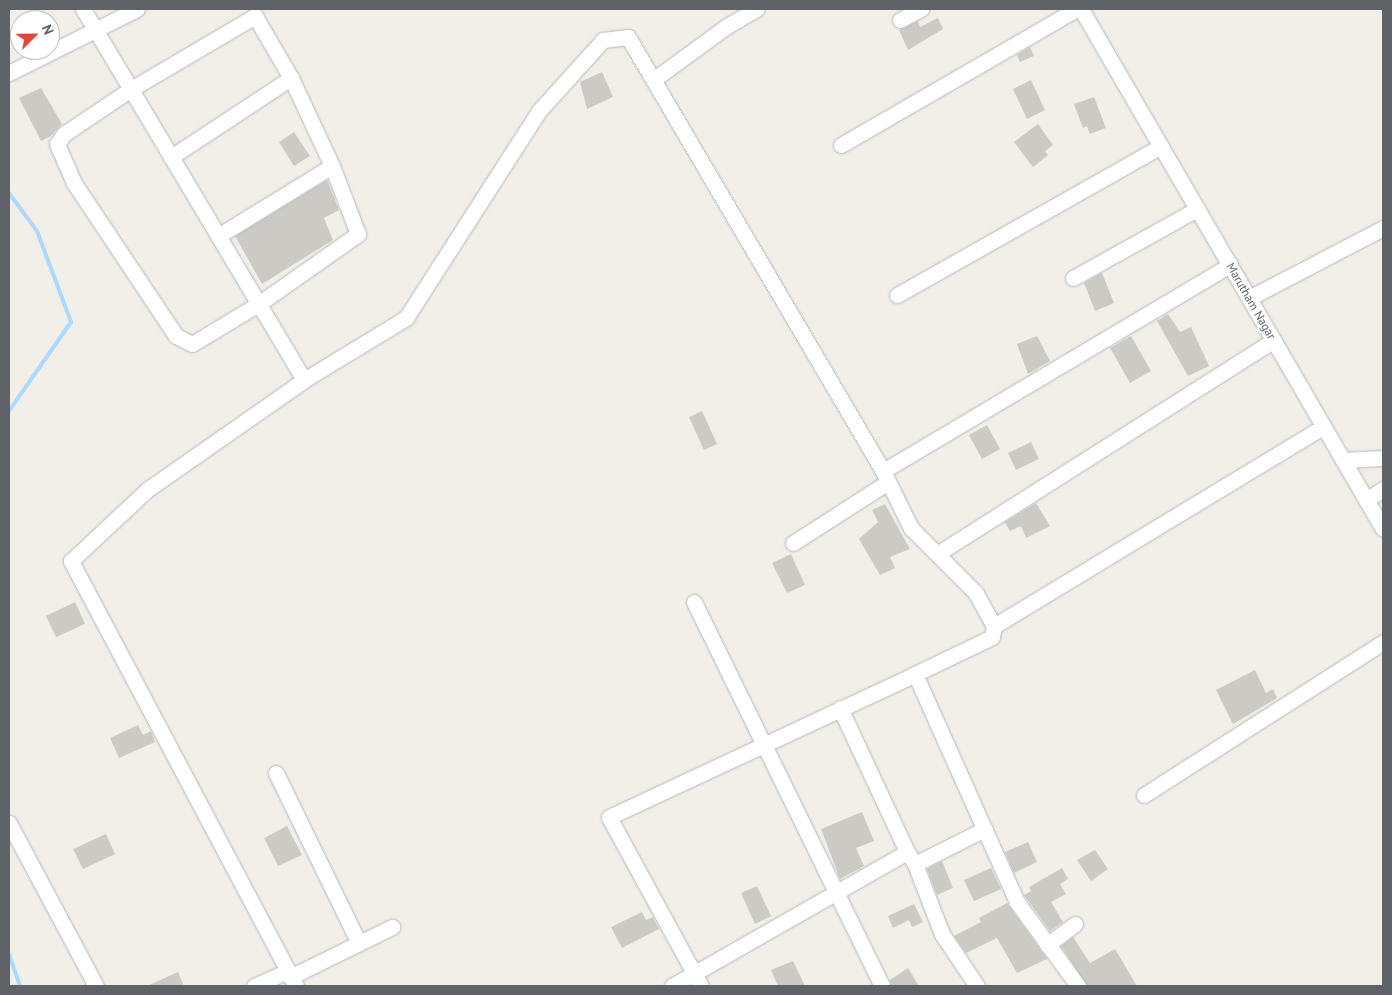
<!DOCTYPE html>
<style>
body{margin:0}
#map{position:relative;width:1392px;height:995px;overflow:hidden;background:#f1efe8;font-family:"PT Sans",sans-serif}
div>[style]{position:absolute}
.stream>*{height:4px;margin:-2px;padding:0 2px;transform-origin:2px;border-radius:2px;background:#aadaff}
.building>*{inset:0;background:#cccac5}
.roads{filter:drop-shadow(0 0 1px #b5b8bc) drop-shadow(0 0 1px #b5b8bc)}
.minor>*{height:15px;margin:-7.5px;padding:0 7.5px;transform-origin:7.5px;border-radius:7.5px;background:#fff}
span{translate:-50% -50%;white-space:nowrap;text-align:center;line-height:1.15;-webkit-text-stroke:4px #fff;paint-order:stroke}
.street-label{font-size:12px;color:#5f6368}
.frame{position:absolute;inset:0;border:10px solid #5f6368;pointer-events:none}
.north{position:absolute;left:10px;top:10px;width:50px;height:50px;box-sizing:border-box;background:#fff;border:1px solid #bfc1c3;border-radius:50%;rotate:67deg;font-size:14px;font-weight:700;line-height:20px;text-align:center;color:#5f6368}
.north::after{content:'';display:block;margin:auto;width:18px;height:22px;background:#ea4335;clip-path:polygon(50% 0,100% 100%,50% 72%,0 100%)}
</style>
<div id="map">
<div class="stream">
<i style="left:9px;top:193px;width:47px;rotate:53.6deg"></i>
<i style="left:37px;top:231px;width:97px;rotate:69.5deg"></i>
<i style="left:71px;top:322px;width:108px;rotate:124.9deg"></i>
<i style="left:9px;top:954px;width:34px;rotate:71deg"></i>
</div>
<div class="building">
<i style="clip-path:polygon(938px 18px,943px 29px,908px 50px,899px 30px,918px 21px,920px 27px)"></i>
<i style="clip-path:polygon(1030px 47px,1034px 56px,1020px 62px,1017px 55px)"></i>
<i style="clip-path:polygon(602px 72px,613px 97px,587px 109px,580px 82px)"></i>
<i style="clip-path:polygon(1031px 80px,1045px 110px,1027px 119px,1013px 89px)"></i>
<i style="clip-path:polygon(41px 88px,62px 124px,51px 136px,41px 141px,19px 98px)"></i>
<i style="clip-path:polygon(1094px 97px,1106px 128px,1090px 134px,1087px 126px,1083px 128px,1074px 104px)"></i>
<i style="clip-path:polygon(1038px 124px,1053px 145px,1045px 151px,1048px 155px,1033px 167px,1014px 142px)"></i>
<i style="clip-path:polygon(294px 132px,310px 156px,294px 166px,279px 142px)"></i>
<i style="clip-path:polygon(327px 180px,339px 210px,324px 218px,333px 240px,262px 284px,235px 236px)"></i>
<i style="clip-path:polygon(1102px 273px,1114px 303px,1095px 311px,1084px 283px)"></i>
<i style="clip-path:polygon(1168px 314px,1180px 332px,1191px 327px,1209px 366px,1188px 376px,1157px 321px)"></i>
<i style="clip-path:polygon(1037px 336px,1050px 361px,1028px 374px,1017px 344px)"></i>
<i style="clip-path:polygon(1131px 336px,1151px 371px,1130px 383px,1110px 348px)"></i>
<i style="clip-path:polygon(702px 411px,717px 444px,704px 450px,689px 417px)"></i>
<i style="clip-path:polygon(987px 425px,1000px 449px,982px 459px,969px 435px)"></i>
<i style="clip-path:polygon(1031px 442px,1039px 459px,1016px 470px,1008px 453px)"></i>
<i style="clip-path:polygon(1036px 503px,1050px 526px,1026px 538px,1021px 526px,1010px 531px,1005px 522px)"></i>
<i style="clip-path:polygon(885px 504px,910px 549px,890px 557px,895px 568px,880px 575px,859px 539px,878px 522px,872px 510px)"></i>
<i style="clip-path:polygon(791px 554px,805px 585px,787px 593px,772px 563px)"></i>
<i style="clip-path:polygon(75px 602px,85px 624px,56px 637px,46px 616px)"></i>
<i style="clip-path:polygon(1255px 670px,1266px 693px,1273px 689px,1277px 698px,1233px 724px,1216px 690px)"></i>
<i style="clip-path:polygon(138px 725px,143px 735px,151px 731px,155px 742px,119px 758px,110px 738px)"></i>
<i style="clip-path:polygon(862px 812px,874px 841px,856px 848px,864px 866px,840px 879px,821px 829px)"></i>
<i style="clip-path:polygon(287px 826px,302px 855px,278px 866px,264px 838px)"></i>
<i style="clip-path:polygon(106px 834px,115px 854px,83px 869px,73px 849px)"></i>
<i style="clip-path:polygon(1028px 842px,1037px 862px,1014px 873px,1005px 852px)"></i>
<i style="clip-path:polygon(1095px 850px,1108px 869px,1091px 881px,1077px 860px)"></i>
<i style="clip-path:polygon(942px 861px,953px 888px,937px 895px,927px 869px)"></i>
<i style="clip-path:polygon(991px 868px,1001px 889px,974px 901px,964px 880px)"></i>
<i style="clip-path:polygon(1062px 868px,1068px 879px,1060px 884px,1066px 894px,1051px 902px,1063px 922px,1050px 931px,1024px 895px,1031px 891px,1029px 887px)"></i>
<i style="clip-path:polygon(757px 886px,771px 916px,755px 924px,741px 893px)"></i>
<i style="clip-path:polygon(1007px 903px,1047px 959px,1017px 973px,997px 938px,966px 953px,954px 936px,981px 922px,979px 918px)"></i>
<i style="clip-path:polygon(914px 904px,923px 922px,912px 927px,909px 920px,893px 928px,888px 916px)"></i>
<i style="clip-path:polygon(642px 912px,646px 920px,653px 917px,659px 929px,622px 948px,611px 927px)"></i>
<i style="clip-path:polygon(1073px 937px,1090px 963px,1115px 949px,1137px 986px,1087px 986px,1061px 946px)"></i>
<i style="clip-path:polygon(793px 961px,805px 986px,778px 986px,771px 970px)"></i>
<i style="clip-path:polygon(908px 968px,919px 986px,891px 986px,890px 980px)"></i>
<i style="clip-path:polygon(178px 972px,184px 986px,147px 986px)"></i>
</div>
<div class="roads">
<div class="minor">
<i style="left:83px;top:9px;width:432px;rotate:59.2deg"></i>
<i style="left:1081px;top:9px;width:601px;rotate:59.85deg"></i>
<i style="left:900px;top:20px;width:24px;rotate:-28deg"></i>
<i style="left:9px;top:73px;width:143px;rotate:-26.6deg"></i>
<i style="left:653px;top:80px;width:92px;rotate:-36.1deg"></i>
<i style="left:727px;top:26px;width:34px;rotate:-30deg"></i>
<i style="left:841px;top:145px;width:272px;rotate:-30deg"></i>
<i style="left:171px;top:157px;width:144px;rotate:-33.4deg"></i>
<i style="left:218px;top:236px;width:134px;rotate:-31.6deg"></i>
<i style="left:332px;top:166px;width:73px;rotate:69.1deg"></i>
<i style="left:358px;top:234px;width:120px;rotate:144.9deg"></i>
<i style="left:260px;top:303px;width:79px;rotate:148.9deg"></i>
<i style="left:192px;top:344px;width:18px;rotate:-153deg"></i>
<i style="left:176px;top:336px;width:184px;rotate:-123.7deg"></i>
<i style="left:74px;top:183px;width:43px;rotate:-113.6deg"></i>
<i style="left:57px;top:144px;width:12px;rotate:-55deg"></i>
<i style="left:64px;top:134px;width:81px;rotate:-33.9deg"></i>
<i style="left:131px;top:89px;width:144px;rotate:-30.5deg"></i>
<i style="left:255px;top:16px;width:72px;rotate:59.9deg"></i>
<i style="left:291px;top:78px;width:97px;rotate:65deg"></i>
<i style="left:1073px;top:278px;width:142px;rotate:-29.1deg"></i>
<i style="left:897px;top:295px;width:303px;rotate:-29.4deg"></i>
<i style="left:1249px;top:298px;width:151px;rotate:-27.6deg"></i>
<i style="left:1343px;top:460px;width:40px;rotate:-2.9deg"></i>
<i style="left:1366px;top:500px;width:20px;rotate:-33deg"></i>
<i style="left:793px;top:543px;width:113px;rotate:-32.7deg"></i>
<i style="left:937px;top:554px;width:399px;rotate:-32.4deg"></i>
<i style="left:694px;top:602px;width:428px;rotate:63.9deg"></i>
<i style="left:994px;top:626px;width:385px;rotate:-31.2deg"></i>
<i style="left:840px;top:708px;width:159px;rotate:65deg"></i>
<i style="left:276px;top:773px;width:189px;rotate:64deg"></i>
<i style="left:1144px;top:795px;width:284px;rotate:-32.6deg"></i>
<i style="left:9px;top:823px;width:185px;rotate:61.9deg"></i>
<i style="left:1047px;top:945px;width:35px;rotate:-37deg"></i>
<i style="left:290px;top:977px;width:114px;rotate:-26.1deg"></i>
<i style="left:254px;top:986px;width:35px;rotate:-24deg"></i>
<i style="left:296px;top:986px;width:481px;rotate:-117.9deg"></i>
<i style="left:71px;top:561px;width:105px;rotate:-43.1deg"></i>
<i style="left:148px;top:489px;width:190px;rotate:-34.9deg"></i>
<i style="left:304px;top:380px;width:119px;rotate:-31.3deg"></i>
<i style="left:406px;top:318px;width:246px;rotate:-57.3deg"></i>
<i style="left:539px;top:111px;width:96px;rotate:-48deg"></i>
<i style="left:603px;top:40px;width:25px;rotate:-7deg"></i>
<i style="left:628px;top:37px;width:503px;rotate:59.56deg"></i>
<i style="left:672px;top:986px;width:271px;rotate:-29.7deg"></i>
<i style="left:907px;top:852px;width:14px;rotate:56deg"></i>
<i style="left:701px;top:986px;width:192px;rotate:-118.6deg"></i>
<i style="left:609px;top:817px;width:338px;rotate:-25deg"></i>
<i style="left:977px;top:986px;width:63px;rotate:-123.9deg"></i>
<i style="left:942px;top:934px;width:75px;rotate:-111.1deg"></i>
<i style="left:915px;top:864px;width:78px;rotate:-26.6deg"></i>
<i style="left:1078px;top:986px;width:104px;rotate:-126deg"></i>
<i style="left:1017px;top:902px;width:250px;rotate:-114.1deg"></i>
<i style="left:915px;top:674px;width:85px;rotate:-25.7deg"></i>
<i style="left:992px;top:637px;width:11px;rotate:-80deg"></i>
<i style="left:994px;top:626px;width:38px;rotate:-119deg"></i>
<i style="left:976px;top:593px;width:92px;rotate:-135deg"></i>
<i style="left:911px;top:528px;width:64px;rotate:-116.2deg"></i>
<i style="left:883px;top:471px;width:404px;rotate:-30.7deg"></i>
</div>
</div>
<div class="street-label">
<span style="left:1251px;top:301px;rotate:60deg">Marutham Nagar</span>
</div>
<div class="frame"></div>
<div class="north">N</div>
</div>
